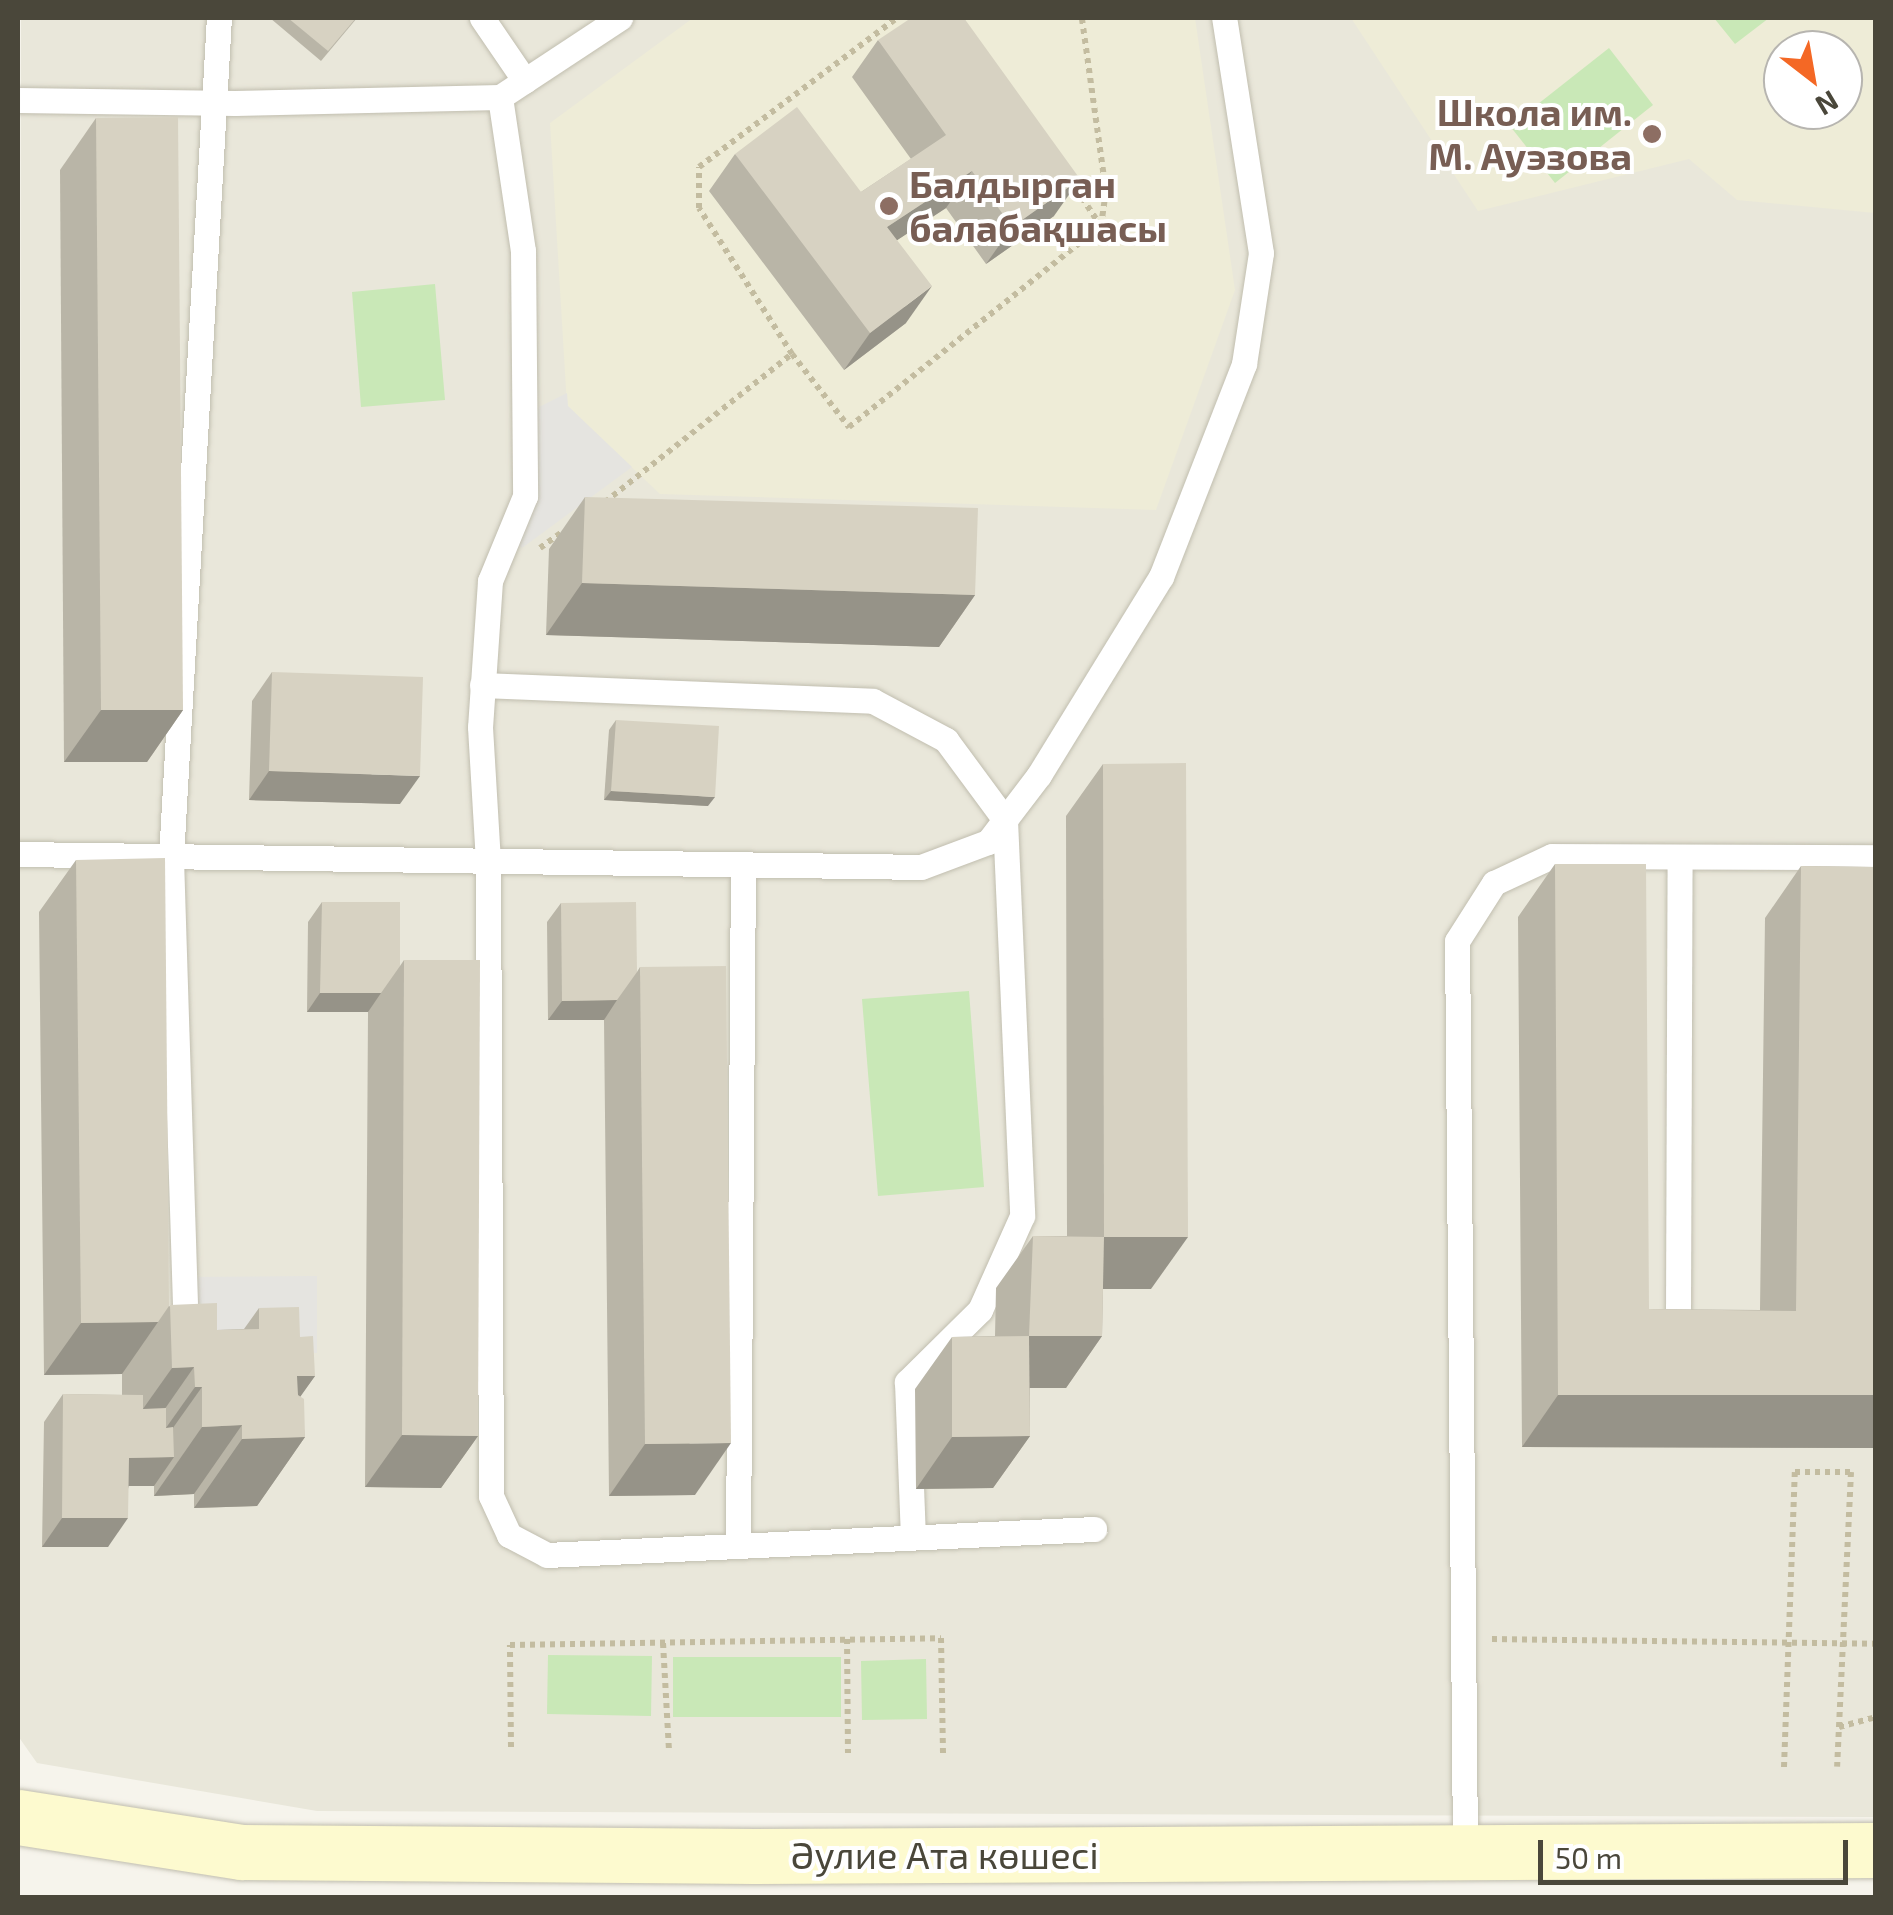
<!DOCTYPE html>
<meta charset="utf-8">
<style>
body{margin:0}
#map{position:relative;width:1893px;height:1915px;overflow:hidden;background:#f6f4ec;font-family:"Exo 2",sans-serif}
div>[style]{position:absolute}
.residential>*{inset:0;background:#e9e7da}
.education>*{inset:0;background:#eeecd7}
.green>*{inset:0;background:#c9e8b7}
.parking>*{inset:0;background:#e5e4e0}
.path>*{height:6px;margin-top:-3px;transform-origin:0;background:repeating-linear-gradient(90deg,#c3bca0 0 5px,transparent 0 10px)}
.roads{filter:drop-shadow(0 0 2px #c1beaf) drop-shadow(0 0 2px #c1beaf)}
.service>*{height:25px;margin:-12.5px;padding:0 12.5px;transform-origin:12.5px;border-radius:12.5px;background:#fff}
.secondary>*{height:55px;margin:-27.5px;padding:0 27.5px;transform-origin:27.5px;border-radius:27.5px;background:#fdfacf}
.wall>*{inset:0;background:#b9b5a7}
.shaded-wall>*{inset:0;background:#969388}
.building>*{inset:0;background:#d7d2c2}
.dots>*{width:28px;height:28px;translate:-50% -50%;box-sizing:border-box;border:5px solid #fff;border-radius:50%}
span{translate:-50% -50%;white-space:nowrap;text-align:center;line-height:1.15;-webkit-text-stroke:8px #fff;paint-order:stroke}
.education-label{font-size:38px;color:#785e54;font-weight:700}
.right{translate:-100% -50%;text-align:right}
.left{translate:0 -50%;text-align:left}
.street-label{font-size:38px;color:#4a473a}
.frame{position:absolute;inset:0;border:20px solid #4a473a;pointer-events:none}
.north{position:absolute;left:1763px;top:30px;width:100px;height:100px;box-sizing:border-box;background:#fff;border:2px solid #b7b5b0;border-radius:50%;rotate:149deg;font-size:28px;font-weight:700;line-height:40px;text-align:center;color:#4a473a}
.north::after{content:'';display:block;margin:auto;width:35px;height:45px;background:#f46825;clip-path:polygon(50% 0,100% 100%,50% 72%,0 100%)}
.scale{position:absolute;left:1538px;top:1840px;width:310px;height:45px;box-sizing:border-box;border:5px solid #4a473a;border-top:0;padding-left:12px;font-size:30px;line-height:35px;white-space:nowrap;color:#4a473a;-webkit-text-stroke:8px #fff;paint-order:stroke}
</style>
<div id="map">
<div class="residential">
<i style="clip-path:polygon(evenodd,21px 18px,1875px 18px,1875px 1817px,317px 1811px,37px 1763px,18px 1736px,21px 18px,1783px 50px,1843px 50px,1843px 110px,1783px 110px,1783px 50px)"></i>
</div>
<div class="education">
<i style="clip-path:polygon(693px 18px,1195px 18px,1235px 290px,1156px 510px,660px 494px,567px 406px,550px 123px)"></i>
<i style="clip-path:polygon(evenodd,1351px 18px,1875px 18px,1875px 213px,1737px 200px,1689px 159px,1478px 211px,1351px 18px,1783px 50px,1843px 50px,1843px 110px,1783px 110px,1783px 50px)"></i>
</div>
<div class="green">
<i style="clip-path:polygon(1714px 18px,1769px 18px,1735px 44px)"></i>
<i style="clip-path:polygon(1609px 48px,1653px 105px,1555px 183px,1510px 126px)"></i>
<i style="clip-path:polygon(435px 284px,445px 400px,361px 407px,352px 292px)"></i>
<i style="clip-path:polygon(969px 991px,984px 1187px,878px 1196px,862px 999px)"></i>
<i style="clip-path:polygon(548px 1655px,652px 1656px,651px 1716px,547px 1714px)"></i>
<i style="clip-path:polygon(673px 1657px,841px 1657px,841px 1717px,673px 1717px)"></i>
<i style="clip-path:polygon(926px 1659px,927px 1719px,862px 1720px,861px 1661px)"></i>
</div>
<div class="parking">
<i style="clip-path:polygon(567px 393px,568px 406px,632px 467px,522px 548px,509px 534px,525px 414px)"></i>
<i style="clip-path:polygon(317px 1276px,317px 1353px,186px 1354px,185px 1277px)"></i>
</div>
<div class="path">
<i style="left:1071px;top:181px;width:53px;rotate:56.6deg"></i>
<i style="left:792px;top:354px;width:173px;rotate:-122.5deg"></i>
<i style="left:699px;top:208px;width:41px;rotate:-90deg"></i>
<i style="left:699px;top:167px;width:248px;rotate:-37deg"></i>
<i style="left:605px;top:502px;width:238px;rotate:-38.4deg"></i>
<i style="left:792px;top:354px;width:93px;rotate:52deg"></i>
<i style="left:849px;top:427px;width:322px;rotate:-38.6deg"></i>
<i style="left:1101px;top:226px;width:34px;rotate:-82deg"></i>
<i style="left:1106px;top:192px;width:176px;rotate:-97.9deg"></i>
<i style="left:540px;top:548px;width:27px;rotate:-36deg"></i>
<i style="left:847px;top:1639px;width:114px;rotate:89.5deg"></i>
<i style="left:1492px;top:1639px;width:384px;rotate:0.7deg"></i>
<i style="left:663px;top:1643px;width:107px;rotate:86.8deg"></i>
<i style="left:1839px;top:1727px;width:38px;rotate:-15deg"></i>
<i style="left:511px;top:1747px;width:102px;rotate:-90.6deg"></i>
<i style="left:510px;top:1645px;width:431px;rotate:-0.9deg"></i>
<i style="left:941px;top:1638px;width:116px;rotate:89deg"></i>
<i style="left:1784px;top:1767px;width:295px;rotate:-87.9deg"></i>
<i style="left:1795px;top:1472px;width:56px"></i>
<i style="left:1851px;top:1472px;width:295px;rotate:92.7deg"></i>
</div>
<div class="roads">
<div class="service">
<i style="left:482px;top:18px;width:76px;rotate:55.7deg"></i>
<i style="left:500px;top:97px;width:156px;rotate:81.5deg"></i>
<i style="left:523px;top:251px;width:245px;rotate:89.5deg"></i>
<i style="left:525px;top:496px;width:92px;rotate:112.4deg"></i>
<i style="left:490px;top:581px;width:146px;rotate:93.9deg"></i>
<i style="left:480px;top:727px;width:135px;rotate:86.6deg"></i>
<i style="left:488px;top:862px;width:634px;rotate:89.73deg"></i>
<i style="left:491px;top:1496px;width:43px;rotate:65.2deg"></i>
<i style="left:509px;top:1535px;width:43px;rotate:27.8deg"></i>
<i style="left:547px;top:1555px;width:548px;rotate:-2.72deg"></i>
<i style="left:18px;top:100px;width:217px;rotate:0.8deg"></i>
<i style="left:235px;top:103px;width:265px;rotate:-1.3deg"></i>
<i style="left:500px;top:97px;width:144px;rotate:-33.4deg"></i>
<i style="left:482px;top:685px;width:391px;rotate:2.3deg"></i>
<i style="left:873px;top:701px;width:83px;rotate:28.1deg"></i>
<i style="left:946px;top:740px;width:99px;rotate:53.6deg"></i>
<i style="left:1005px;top:820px;width:396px;rotate:87.5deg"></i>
<i style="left:1022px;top:1216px;width:103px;rotate:114.1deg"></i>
<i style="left:980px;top:1310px;width:103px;rotate:135.4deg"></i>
<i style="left:907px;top:1382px;width:155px;rotate:87.8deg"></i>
<i style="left:18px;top:854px;width:903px;rotate:0.82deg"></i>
<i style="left:921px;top:867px;width:72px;rotate:-20.5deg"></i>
<i style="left:988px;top:842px;width:84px;rotate:-52.7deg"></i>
<i style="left:1039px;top:775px;width:233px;rotate:-58.4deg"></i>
<i style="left:1161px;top:577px;width:229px;rotate:-68.7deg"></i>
<i style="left:1244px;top:364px;width:112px;rotate:-81.3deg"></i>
<i style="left:1261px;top:253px;width:238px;rotate:-98.9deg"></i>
<i style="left:1678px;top:1316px;width:459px;rotate:-89.8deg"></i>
<i style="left:186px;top:1336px;width:479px;rotate:-91.8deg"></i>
<i style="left:171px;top:857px;width:840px;rotate:-86.73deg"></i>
<i style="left:738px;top:1545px;width:680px;rotate:-89.58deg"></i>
<i style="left:1465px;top:1852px;width:911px;rotate:-90.5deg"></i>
<i style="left:1457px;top:941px;width:69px;rotate:-57.5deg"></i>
<i style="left:1494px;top:883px;width:64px;rotate:-25deg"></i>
<i style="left:1552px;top:856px;width:324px;rotate:0.2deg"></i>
</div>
<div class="secondary">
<i style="left:18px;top:1817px;width:226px;rotate:8.9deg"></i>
<i style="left:241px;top:1852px;width:514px;rotate:0.45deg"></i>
<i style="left:755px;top:1856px;width:1121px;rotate:-0.31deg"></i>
</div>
</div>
<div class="wall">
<i style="clip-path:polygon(270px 18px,357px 18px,321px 61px)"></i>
<i style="clip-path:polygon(878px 40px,1054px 216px,986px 264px,946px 208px,897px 240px,906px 323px,844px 370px,709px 191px,735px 154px,861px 192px,911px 159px,852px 77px)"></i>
<i style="clip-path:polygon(96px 118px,183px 710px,147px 762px,64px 762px,60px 170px)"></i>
<i style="clip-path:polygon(585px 497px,975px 595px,939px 647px,546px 635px,549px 549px)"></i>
<i style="clip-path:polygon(272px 672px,400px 804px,249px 800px,252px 701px)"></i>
<i style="clip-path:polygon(616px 720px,708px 806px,604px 800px,609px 730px)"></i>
<i style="clip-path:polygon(1103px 764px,1151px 1289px,1103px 1289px,1102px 1336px,1066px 1388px,1030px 1388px,1030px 1436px,993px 1488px,916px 1489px,915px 1389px,952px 1337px,995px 1336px,996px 1288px,1033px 1236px,1067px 1236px,1066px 816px)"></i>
<i style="clip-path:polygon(76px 860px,169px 1306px,217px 1330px,244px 1329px,259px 1308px,300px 1337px,315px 1376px,300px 1396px,305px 1437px,257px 1506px,194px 1508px,194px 1494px,154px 1496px,154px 1486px,129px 1486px,108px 1547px,42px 1547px,44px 1422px,63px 1394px,122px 1395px,122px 1374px,44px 1375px,39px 912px)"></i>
<i style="clip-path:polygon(1555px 864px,1649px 1309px,1760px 1310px,1765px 918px,1801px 866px,1876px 867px,1876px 1448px,1522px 1447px,1518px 917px)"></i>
<i style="clip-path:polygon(322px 902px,400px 966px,404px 960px,478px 1436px,441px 1488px,365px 1487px,368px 1012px,307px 1012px,308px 922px)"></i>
<i style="clip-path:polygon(561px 903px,637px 972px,640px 967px,695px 1495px,609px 1496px,604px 1020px,548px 1020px,547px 922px)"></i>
</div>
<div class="shaded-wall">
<i style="clip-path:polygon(972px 171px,946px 208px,861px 264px,887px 227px)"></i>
<i style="clip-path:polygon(1080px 179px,1054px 216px,986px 264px,1012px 227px)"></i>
<i style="clip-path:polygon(932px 286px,906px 323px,844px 370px,870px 333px)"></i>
<i style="clip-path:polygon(582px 583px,975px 595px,939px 647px,546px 635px)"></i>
<i style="clip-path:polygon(101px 710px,183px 710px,147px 762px,64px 762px)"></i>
<i style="clip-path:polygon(269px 771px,420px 776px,400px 804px,249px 800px)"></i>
<i style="clip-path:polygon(611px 791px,715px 797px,708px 806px,604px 800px)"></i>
<i style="clip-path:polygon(320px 993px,381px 993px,368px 1012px,307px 1012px)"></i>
<i style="clip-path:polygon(617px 1000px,604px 1020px,548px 1020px,562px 1001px)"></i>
<i style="clip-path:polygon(1104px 1237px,1188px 1237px,1151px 1289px,1067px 1289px)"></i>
<i style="clip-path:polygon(158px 1322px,122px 1374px,44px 1375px,81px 1323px)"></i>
<i style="clip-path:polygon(1029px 1336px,1102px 1336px,1066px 1388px,993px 1388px)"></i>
<i style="clip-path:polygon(194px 1367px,146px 1436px,123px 1437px,172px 1368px)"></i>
<i style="clip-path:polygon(297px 1376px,315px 1376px,271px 1438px,305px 1437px,257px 1506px,194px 1508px,242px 1439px)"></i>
<i style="clip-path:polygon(195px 1387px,202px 1387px,153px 1456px,146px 1456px)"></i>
<i style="clip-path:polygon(1558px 1395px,1876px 1395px,1876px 1448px,1522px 1447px)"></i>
<i style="clip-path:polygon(242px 1425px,194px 1494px,154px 1496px,202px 1427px)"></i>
<i style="clip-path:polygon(402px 1435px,478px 1436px,441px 1488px,365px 1487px)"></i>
<i style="clip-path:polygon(1030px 1436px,993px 1488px,916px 1489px,952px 1437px)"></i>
<i style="clip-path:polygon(731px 1443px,695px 1495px,609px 1496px,645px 1444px)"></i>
<i style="clip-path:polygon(174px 1457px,154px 1486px,109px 1486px,129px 1458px)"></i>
<i style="clip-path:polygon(62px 1518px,128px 1518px,108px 1547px,42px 1547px)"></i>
</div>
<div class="building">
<i style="clip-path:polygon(288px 18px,356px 18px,328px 51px)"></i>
<i style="clip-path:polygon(911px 18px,964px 18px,1080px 179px,1012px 227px,972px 171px,887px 227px,932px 286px,870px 333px,735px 154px,797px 107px,861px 192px,946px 135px,878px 40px)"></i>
<i style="clip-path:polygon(178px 117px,183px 710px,101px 710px,96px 118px)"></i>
<i style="clip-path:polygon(585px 497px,978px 508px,975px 595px,582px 583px)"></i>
<i style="clip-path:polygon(272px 672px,423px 677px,420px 776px,269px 771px)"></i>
<i style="clip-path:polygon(616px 720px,719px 726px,715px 797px,611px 791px)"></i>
<i style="clip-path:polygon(1186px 763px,1188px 1237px,1104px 1237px,1103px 764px)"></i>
<i style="clip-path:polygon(165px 858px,169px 1306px,158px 1322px,81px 1323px,76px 860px)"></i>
<i style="clip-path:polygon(1555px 864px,1646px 864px,1649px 1309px,1796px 1311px,1801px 866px,1876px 867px,1876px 1395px,1558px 1395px)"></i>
<i style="clip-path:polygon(322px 902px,400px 902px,400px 966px,381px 993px,320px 993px)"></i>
<i style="clip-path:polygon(636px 902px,637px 972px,617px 1000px,562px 1001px,561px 903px)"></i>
<i style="clip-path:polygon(404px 960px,480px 960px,478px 1436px,402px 1435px)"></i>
<i style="clip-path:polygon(726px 966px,731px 1443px,645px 1444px,640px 967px)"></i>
<i style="clip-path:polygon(1033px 1236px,1104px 1237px,1102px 1336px,1029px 1336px)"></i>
<i style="clip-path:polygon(217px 1303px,217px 1330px,259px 1329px,259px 1308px,299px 1307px,300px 1337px,313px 1336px,315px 1376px,297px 1376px,298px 1395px,304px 1399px,305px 1437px,242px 1439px,242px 1425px,202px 1427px,202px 1387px,195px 1387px,194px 1367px,172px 1368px,170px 1305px)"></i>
<i style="clip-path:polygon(1029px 1336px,1030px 1436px,952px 1437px,952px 1337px)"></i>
<i style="clip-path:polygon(63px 1394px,143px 1395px,143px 1409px,166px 1408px,166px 1428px,173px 1427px,174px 1457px,129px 1458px,128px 1518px,62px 1518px)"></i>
</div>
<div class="dots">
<i style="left:1652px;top:134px;background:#8d6e63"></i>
<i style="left:889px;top:206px;background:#8d6e63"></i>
</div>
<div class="education-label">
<span class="right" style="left:1632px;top:134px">Школа им.<br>М. Ауэзова</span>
<span class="left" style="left:909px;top:206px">Балдырган<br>балабақшасы</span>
</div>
<div class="street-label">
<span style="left:945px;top:1855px">Әулие Ата көшесі</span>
</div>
<div class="frame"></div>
<div class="north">N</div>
<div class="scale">50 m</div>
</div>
